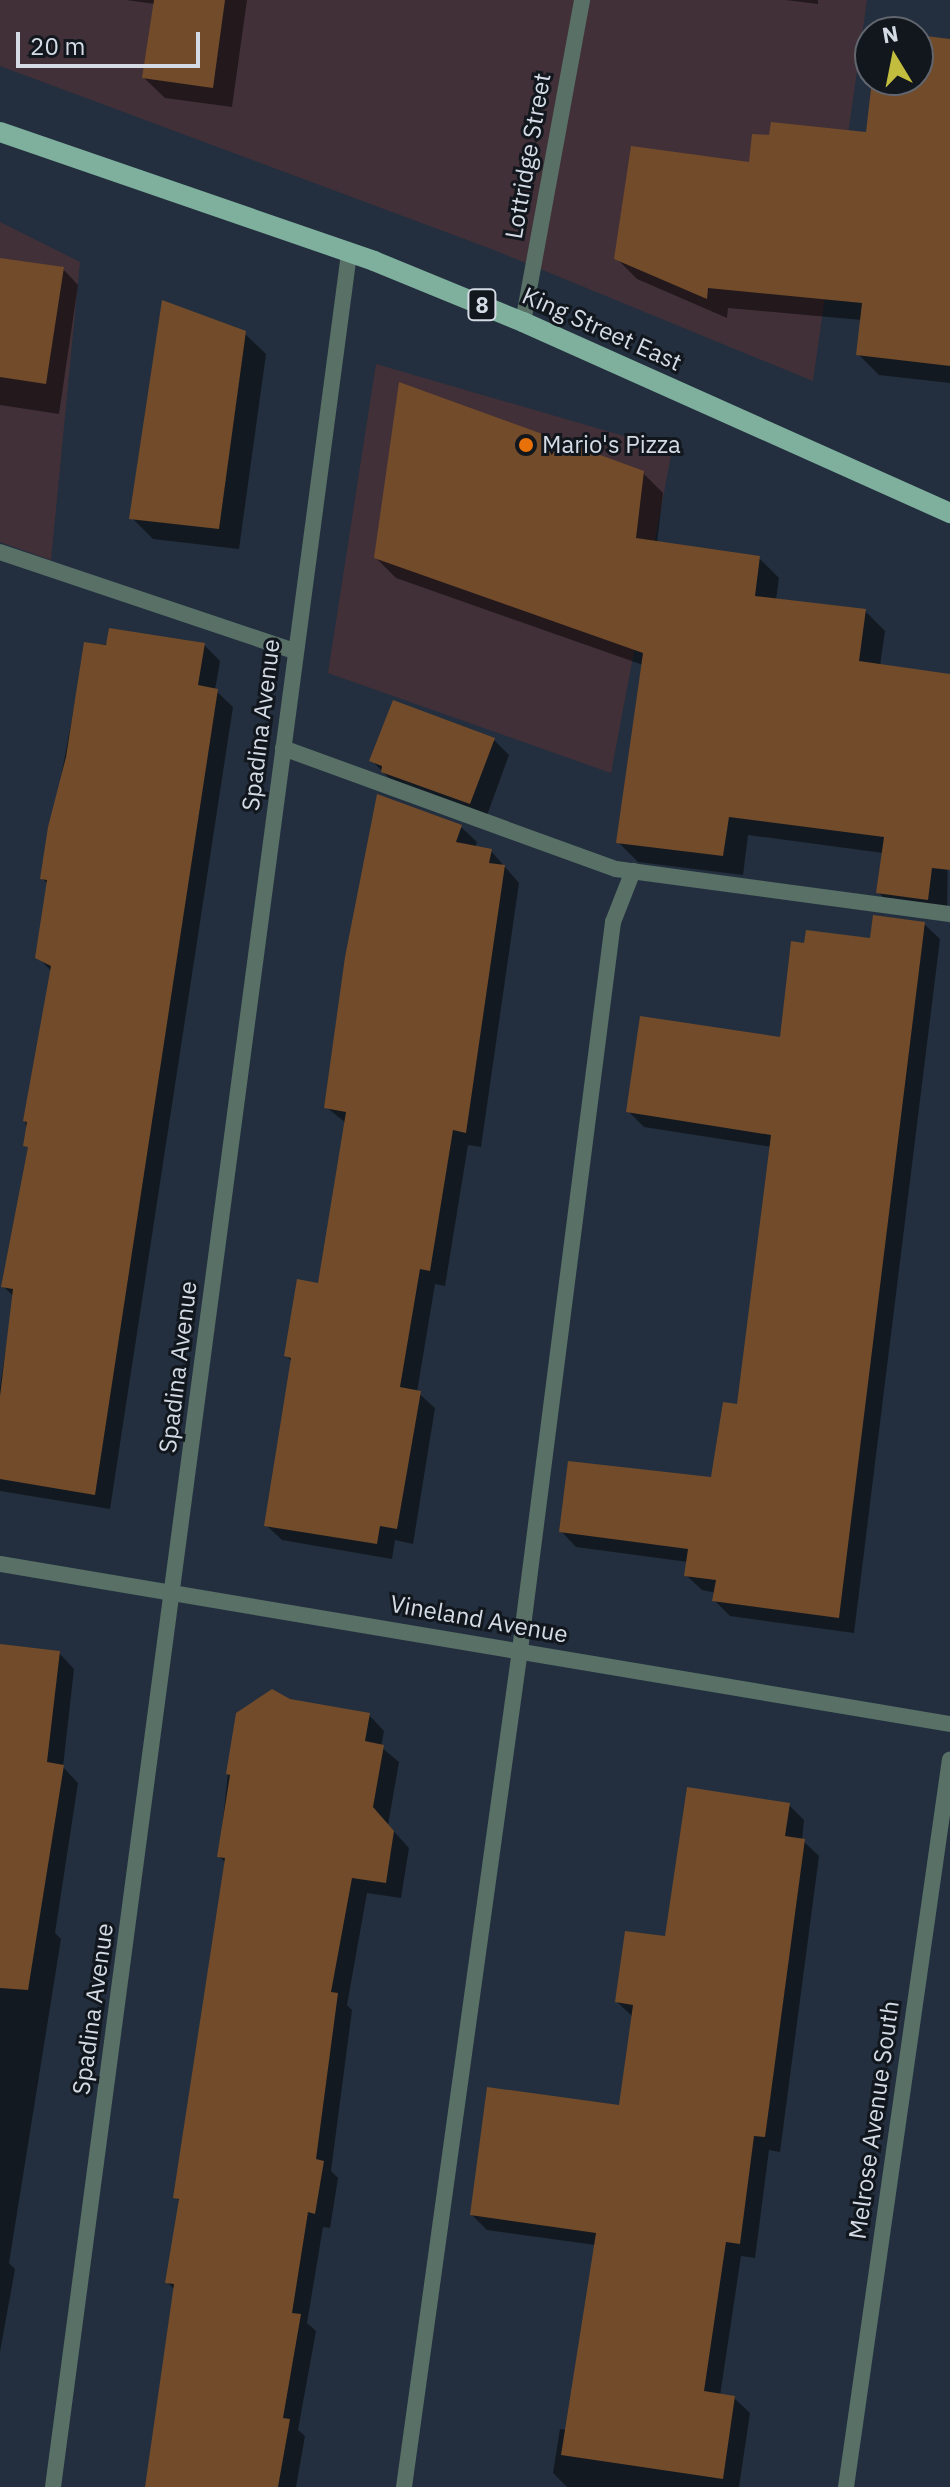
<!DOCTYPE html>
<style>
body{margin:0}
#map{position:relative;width:950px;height:2487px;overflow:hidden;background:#232f3e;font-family:"IBM Plex Sans",sans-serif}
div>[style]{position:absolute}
.commercial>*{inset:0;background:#423038}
.shadow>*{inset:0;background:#0007}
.building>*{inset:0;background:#714b2a}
.lane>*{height:16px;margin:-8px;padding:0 8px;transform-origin:8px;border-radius:8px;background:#587066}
.street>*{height:16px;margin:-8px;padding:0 8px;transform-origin:8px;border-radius:8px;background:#587066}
.primary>*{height:20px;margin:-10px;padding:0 10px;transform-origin:10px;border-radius:10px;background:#7fb09d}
.dots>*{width:22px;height:22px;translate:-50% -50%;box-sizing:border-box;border:4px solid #12171e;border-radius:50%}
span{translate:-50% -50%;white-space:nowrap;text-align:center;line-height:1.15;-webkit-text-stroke:6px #12171e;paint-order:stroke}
.shield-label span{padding:2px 6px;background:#12171e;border:2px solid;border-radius:6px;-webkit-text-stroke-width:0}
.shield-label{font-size:22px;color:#d4dbe5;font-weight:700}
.street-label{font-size:24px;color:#d4dbe5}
.poi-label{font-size:24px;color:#d4dbe5}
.left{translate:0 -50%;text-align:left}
.north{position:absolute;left:854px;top:16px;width:80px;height:80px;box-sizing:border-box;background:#12171e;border:2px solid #60656e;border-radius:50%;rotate:350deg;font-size:22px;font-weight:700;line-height:32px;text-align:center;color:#d4dbe5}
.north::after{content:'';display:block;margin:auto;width:28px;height:36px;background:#c2bd3f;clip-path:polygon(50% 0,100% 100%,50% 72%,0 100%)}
.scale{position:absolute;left:16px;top:32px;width:184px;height:36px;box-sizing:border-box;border:4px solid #d4dbe5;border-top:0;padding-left:10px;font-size:24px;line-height:28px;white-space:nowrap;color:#d4dbe5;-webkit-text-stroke:6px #12171e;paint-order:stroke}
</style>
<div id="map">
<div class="commercial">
<i style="clip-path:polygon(0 0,867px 0,813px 381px,494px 250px,0 66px)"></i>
<i style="clip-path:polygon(0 222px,80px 262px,51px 560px,0 542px)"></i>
<i style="clip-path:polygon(376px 364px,672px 450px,611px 773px,328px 673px)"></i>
</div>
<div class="shadow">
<i style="clip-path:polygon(126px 0,247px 0,232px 107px,165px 98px,144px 78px,155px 4px)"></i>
<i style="clip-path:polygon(785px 0,818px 0,818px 4px)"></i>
<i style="clip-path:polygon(918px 37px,950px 41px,950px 383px,879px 375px,858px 354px,862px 320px,728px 308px,727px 318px,637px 279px,616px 258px,751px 164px,867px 134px,874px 80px,918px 80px)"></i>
<i style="clip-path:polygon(63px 269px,78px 285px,59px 414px,0 405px,0 286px)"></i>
<i style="clip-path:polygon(244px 333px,266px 354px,239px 549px,153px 539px,132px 518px)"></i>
<i style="clip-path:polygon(643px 473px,663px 493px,657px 543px,759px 558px,779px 578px,776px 600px,865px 611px,885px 631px,880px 666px,950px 676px,947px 919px,898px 912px,878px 892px,883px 853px,748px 835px,743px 875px,638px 862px,618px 842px,643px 665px,396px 578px,376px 558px)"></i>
<i style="clip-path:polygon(86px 644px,204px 645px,220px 661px,215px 690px,233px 707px,110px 1509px,0 1491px,0 1387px,14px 1297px,3px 1286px,29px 1150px,25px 1120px,52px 972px,38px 957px,49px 885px,42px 878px)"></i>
<i style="clip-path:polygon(494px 740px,509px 755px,486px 818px,398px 787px,372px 761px)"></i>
<i style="clip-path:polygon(461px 827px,477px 842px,475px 848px,491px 851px,519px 883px,481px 1147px,468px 1145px,445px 1286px,435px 1284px,417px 1392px,435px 1408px,413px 1544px,395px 1540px,392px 1559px,282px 1540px,266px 1525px,293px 1362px,286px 1356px,319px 1285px,346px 1123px,326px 1107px)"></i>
<i style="clip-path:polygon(924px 924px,940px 939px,854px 1633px,730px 1616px,714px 1600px,716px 1593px,702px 1590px,686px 1575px,688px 1562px,576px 1547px,561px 1531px,712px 1479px,739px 1406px,772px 1147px,644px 1127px,628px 1111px,781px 1040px,806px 945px,872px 940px)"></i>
<i style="clip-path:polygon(0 1646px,59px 1653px,74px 1669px,63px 1767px,78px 1783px,55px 1933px,61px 1939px,9px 2263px,15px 2269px,0 2352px)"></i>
<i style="clip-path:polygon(289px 1701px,369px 1715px,384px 1731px,381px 1747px,399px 1762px,388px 1825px,409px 1848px,401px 1898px,367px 1893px,347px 2005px,352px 2010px,331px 2171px,338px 2178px,330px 2228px,323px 2227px,307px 2323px,316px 2331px,298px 2430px,305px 2436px,296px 2487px,147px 2487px,175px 2290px,167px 2282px,180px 2202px,176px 2197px,227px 1864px,219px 1856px,228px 1773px)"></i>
<i style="clip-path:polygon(789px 1805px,804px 1820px,802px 1840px,819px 1856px,780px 2152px,769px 2150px,755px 2258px,741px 2256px,720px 2396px,734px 2398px,750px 2413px,739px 2487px,567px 2487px,553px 2473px,560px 2429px,567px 2430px,596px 2245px,487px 2230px,472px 2215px,621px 2107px,634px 2018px,617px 2002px)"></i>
</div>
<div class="building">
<i style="clip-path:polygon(154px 0,225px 0,213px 88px,142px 78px)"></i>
<i style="clip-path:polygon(918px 35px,950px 39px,950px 366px,856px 355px,862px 303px,708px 288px,707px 299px,614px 259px,631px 146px,749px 162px,752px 134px,769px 135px,771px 122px,866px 132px,872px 80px,918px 80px)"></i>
<i style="clip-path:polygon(0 258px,64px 267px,46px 384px,0 377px)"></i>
<i style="clip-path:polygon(162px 300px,246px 331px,219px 529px,129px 519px)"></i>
<i style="clip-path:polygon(399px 382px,644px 471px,636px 538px,760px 556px,755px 596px,866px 609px,859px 661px,950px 674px,950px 870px,932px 868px,928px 900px,876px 893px,884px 837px,729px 817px,723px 856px,616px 843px,643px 653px,374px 558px)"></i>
<i style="clip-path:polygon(109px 628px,205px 643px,198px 685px,218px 689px,95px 1495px,0 1479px,0 1396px,13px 1289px,1px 1287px,28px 1147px,23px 1146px,27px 1122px,23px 1121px,51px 966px,35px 958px,47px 880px,40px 879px,48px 827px,66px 757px,84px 642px,106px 645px)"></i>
<i style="clip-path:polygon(393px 700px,495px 738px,470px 804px,381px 772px,382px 766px,369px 761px)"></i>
<i style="clip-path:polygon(377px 794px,462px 825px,456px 842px,492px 849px,489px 863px,505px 865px,466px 1133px,453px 1130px,430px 1271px,420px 1269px,400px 1387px,421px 1391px,397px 1529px,380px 1526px,377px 1544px,264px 1526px,291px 1358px,284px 1356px,297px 1279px,318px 1283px,346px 1112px,324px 1108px,345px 957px)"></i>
<i style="clip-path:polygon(873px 915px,925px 922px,839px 1618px,712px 1601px,716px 1580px,684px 1576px,688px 1549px,559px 1532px,568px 1461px,711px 1477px,723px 1402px,737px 1404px,771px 1135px,626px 1112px,640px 1016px,780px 1037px,791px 941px,804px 943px,806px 930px,870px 938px)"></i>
<i style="clip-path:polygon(0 1644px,60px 1651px,47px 1762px,64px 1765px,28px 1990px,0 1988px)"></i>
<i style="clip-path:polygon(272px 1689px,290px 1699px,370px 1713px,365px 1741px,384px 1745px,373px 1807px,394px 1831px,386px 1883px,352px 1878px,331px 1992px,338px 1993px,316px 2159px,324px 2161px,315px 2214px,308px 2212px,292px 2313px,301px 2314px,283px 2418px,290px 2419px,278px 2487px,145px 2487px,174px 2284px,165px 2283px,179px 2199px,173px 2198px,225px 1858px,217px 1857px,230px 1775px,226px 1774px,236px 1713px)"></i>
<i style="clip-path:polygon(687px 1787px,790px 1803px,785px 1836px,805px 1839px,765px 2137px,754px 2136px,740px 2244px,726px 2242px,704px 2391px,735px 2396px,723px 2479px,561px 2455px,596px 2233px,470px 2215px,487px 2087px,619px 2105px,633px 2005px,615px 2002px,625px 1931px,665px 1936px)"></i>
</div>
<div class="lane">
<i style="left:0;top:552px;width:310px;rotate:18.6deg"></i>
<i style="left:283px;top:748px;width:354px;rotate:20deg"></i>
<i style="left:616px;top:869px;width:337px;rotate:7.7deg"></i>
<i style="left:404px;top:2487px;width:845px;rotate:-82.11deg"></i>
<i style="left:520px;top:1650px;width:734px;rotate:-82.72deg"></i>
<i style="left:613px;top:922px;width:55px;rotate:-68.6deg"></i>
</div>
<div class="street">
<i style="left:523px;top:322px;width:327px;rotate:-79.6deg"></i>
<i style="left:0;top:1564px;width:963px;rotate:9.56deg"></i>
<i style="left:53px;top:2487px;width:2254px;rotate:-82.45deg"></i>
<i style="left:846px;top:2487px;width:735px;rotate:-81.87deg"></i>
</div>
<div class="primary">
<i style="left:0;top:132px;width:396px;rotate:19deg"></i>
<i style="left:374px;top:261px;width:161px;rotate:22.3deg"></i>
<i style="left:523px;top:322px;width:468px;rotate:24.1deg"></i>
</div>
<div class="dots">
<i style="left:526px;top:445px;background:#e8710a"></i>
</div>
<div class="shield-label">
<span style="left:482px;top:305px">8</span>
</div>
<div class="street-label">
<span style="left:528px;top:156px;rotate:-80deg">Lottridge Street</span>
<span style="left:602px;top:329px;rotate:24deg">King Street East</span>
<span style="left:261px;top:725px;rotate:-83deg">Spadina Avenue</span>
<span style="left:178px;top:1367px;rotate:-83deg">Spadina Avenue</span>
<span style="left:479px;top:1619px;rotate:10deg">Vineland Avenue</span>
<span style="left:93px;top:2009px;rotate:-82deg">Spadina Avenue</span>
<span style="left:874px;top:2120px;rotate:-82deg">Melrose Avenue South</span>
</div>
<div class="poi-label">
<span class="left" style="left:542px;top:445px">Mario's Pizza</span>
</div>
<div class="north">N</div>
<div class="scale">20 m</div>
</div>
